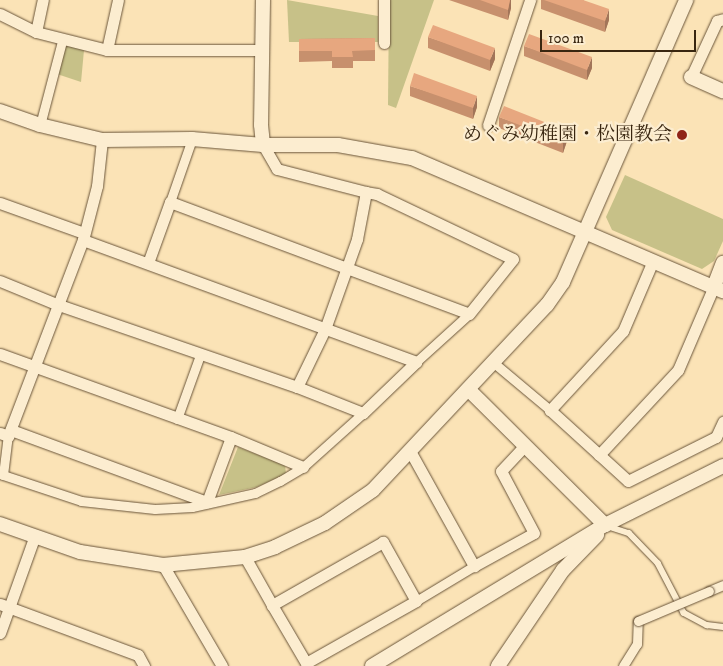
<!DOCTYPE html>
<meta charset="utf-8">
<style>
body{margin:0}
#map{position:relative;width:723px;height:666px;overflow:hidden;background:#fbe3b6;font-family:"IM FELL DW Pica","Noto Serif JP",serif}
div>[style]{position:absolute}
.green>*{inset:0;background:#c7c188}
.roads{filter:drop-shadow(0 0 1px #6a553a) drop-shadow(0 0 1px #6a553a)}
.service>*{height:5.5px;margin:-2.75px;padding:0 2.75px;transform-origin:2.75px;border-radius:2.75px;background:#fcedd0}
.pedestrian>*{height:9px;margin:-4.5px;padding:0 4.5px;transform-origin:4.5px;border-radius:4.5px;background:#fcedd0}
.minor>*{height:11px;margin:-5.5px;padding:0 5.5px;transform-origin:5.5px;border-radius:5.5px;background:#fcedd0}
.tertiary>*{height:14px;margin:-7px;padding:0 7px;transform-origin:7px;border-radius:7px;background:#fcedd0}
.bridges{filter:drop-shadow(0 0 1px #6a553a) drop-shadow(0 0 1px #6a553a)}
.pedestrian-bridge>*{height:9px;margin:-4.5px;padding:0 4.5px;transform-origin:4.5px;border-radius:4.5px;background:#fcedd0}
.wall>*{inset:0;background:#c7906d}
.shaded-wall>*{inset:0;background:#a27559}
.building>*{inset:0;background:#e7a77f}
.dots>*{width:14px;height:14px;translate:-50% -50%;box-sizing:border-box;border:2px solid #fcedd0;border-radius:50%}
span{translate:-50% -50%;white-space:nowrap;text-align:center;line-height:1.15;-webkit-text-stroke:4.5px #fcedd0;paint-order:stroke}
.poi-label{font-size:19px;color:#392610}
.right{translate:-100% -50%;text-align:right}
.scale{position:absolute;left:540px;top:30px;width:156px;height:22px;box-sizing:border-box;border:2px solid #392610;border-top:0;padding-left:6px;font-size:15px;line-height:18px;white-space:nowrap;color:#392610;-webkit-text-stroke:4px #fcedd0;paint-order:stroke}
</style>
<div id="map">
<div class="green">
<i style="clip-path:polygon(287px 0,378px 16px,378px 42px,289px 42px)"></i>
<i style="clip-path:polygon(389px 0,434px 0,396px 108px,388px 105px)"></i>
<i style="clip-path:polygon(64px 45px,84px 50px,81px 82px,57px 74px)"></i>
<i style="clip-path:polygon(625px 175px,723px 219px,723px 241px,714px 261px,702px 269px,612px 230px,606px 217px)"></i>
<i style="clip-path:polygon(238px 447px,285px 465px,286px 474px,257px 487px,219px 495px)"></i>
</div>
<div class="roads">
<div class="service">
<i style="left:607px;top:526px;width:23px;rotate:18deg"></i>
<i style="left:629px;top:533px;width:42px;rotate:46deg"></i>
<i style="left:658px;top:563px;width:56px;rotate:62.5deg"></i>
<i style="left:684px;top:613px;width:26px;rotate:28deg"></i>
<i style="left:707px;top:625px;width:16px;rotate:7deg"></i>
</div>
<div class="pedestrian">
<i style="left:40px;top:125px;width:87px;rotate:-75.3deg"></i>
<i style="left:170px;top:202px;width:67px;rotate:-70.8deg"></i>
<i style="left:416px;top:362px;width:72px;rotate:-42.2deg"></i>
<i style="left:494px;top:363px;width:73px;rotate:40deg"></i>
<i style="left:177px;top:419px;width:68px;rotate:-70.2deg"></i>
<i style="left:0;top:474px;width:85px;rotate:18.4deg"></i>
<i style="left:81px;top:501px;width:74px;rotate:6.2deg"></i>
<i style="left:155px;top:509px;width:37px;rotate:-3deg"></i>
<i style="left:192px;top:507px;width:65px;rotate:-12.5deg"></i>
<i style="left:255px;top:493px;width:28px;rotate:-26deg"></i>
<i style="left:280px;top:481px;width:27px;rotate:-31deg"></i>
<i style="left:303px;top:467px;width:81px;rotate:-42deg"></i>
<i style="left:3px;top:475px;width:39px;rotate:-83deg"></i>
<i style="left:709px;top:591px;width:15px;rotate:-23deg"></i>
<i style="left:416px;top:601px;width:68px;rotate:-31.1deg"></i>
<i style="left:623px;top:666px;width:26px;rotate:-58deg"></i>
<i style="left:637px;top:644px;width:23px;rotate:-88deg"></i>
</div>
<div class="minor">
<i style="left:0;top:14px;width:40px;rotate:26.6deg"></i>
<i style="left:36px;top:32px;width:73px;rotate:14.2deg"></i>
<i style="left:107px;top:50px;width:155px"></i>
<i style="left:36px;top:32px;width:33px;rotate:-78deg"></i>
<i style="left:384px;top:43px;width:43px;rotate:-90deg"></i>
<i style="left:107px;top:50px;width:51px;rotate:-77.6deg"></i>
<i style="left:691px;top:77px;width:62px;rotate:-65.1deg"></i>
<i style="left:717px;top:21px;width:6px;rotate:-18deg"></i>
<i style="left:488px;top:125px;width:132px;rotate:-71.4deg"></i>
<i style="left:0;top:203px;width:89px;rotate:19.7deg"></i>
<i style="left:83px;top:240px;width:355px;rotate:20.1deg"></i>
<i style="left:416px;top:362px;width:74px;rotate:136.1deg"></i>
<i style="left:363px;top:413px;width:71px;rotate:-158.5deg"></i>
<i style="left:148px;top:263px;width:65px;rotate:-70.2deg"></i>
<i style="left:170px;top:202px;width:319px;rotate:20.5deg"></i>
<i style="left:469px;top:314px;width:70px;rotate:-51.3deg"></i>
<i style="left:513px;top:259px;width:151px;rotate:-154.5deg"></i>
<i style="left:377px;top:194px;width:11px;rotate:-170deg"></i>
<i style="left:652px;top:263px;width:74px;rotate:113.1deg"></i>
<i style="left:623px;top:331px;width:108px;rotate:132.7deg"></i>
<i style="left:550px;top:410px;width:105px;rotate:42.3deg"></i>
<i style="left:628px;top:481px;width:98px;rotate:-26.6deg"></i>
<i style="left:716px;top:437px;width:17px;rotate:-65deg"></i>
<i style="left:0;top:281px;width:61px;rotate:22.3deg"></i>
<i style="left:56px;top:304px;width:255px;rotate:19deg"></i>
<i style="left:297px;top:387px;width:64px;rotate:-64.2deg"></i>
<i style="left:325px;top:329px;width:96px;rotate:-70.4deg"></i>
<i style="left:357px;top:239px;width:48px;rotate:-79.2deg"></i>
<i style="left:366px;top:192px;width:92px;rotate:-165.5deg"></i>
<i style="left:277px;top:169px;width:28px;rotate:-120deg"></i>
<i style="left:0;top:354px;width:245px;rotate:19.8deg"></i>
<i style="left:231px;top:437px;width:78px;rotate:22.6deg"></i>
<i style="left:11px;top:430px;width:209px;rotate:20.2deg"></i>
<i style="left:207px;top:502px;width:69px;rotate:-69.7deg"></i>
<i style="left:0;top:433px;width:9px;rotate:21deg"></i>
<i style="left:8px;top:436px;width:210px;rotate:-69.1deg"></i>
<i style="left:83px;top:240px;width:56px;rotate:-75.5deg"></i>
<i style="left:97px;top:186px;width:46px;rotate:-83.8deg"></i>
<i style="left:410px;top:451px;width:132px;rotate:60.9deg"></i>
<i style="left:474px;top:566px;width:68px;rotate:-28.8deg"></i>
<i style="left:534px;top:533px;width:70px;rotate:-118deg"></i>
<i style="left:501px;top:471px;width:35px;rotate:-47deg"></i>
<i style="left:599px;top:455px;width:116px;rotate:-47.1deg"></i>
<i style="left:678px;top:370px;width:91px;rotate:-66.8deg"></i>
<i style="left:245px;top:557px;width:55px;rotate:60.6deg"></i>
<i style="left:272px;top:605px;width:67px;rotate:59.6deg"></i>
<i style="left:306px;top:663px;width:126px;rotate:-29.4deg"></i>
<i style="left:416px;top:601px;width:68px;rotate:-119.2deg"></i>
<i style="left:383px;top:542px;width:128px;rotate:150.4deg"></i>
<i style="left:163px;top:565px;width:117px;rotate:59.7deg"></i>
<i style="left:0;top:604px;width:147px;rotate:20.3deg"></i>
<i style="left:138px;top:655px;width:13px;rotate:61deg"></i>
<i style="left:0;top:633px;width:101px;rotate:-70.3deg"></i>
</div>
<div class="tertiary">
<i style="left:263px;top:0;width:125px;rotate:90.9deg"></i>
<i style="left:261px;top:125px;width:20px;rotate:84deg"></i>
<i style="left:691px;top:77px;width:35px;rotate:24deg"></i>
<i style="left:0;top:111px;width:42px;rotate:19.3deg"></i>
<i style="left:40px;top:125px;width:64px;rotate:13.6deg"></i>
<i style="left:102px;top:140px;width:90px;rotate:-0.6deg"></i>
<i style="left:192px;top:139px;width:71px;rotate:4.8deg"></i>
<i style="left:263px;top:145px;width:75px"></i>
<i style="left:338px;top:145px;width:75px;rotate:10deg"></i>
<i style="left:412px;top:158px;width:338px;rotate:23.2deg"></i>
<i style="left:714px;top:286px;width:25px;rotate:-69deg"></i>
<i style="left:469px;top:390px;width:192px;rotate:44.8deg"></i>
<i style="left:0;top:524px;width:85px;rotate:19.3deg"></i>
<i style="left:80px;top:552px;width:84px;rotate:8.9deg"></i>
<i style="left:163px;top:565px;width:82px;rotate:-5.6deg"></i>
<i style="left:245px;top:557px;width:32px;rotate:-18deg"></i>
<i style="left:275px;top:547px;width:55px;rotate:-25.6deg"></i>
<i style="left:325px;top:523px;width:58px;rotate:-34.5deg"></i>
<i style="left:373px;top:490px;width:254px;rotate:-46.8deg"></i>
<i style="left:547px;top:305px;width:28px;rotate:-55deg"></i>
<i style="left:563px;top:282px;width:308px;rotate:-66.4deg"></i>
<i style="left:372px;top:666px;width:272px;rotate:-31.2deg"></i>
<i style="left:605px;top:525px;width:132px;rotate:-26.6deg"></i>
<i style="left:498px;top:666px;width:116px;rotate:-55.9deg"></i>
<i style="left:563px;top:570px;width:49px;rotate:-45.8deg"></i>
</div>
</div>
<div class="bridges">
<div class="pedestrian-bridge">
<i style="left:638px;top:621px;width:77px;rotate:-22.9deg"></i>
</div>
</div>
<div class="wall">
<i style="clip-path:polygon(449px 0,511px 0,511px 8px,508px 20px)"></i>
<i style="clip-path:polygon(541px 0,583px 0,609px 20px,605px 32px,541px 9px)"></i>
<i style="clip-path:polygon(428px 37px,495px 59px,490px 71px,428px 48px)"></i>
<i style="clip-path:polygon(375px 38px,375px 61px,353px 61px,353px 68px,332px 68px,332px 61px,299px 62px,299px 39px)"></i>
<i style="clip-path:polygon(524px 46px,592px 68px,587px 80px,524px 56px)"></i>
<i style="clip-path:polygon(410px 86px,477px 107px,473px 119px,410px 96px)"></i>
<i style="clip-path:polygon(499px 117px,567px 141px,563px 153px,499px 128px)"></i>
</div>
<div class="shaded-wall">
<i style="clip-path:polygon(510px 0,511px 0,511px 8px,508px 20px,508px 10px)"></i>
<i style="clip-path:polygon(609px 9px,609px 20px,605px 32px,605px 21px)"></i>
<i style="clip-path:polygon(495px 48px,495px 59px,490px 71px,490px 60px)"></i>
<i style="clip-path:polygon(592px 57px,592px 68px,587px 80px,587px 70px)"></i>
<i style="clip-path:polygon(477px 96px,477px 107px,473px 119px,473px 108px)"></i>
<i style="clip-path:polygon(567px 131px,567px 141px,563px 153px,563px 142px)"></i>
</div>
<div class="building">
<i style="clip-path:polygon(480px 0,510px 0,508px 10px)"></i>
<i style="clip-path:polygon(544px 0,583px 0,609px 9px,605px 21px)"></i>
<i style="clip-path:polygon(433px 25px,495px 48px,490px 60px,428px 37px)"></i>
<i style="clip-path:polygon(529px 34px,592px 57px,587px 70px,524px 46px)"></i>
<i style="clip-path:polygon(375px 38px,375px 50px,352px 51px,353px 57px,332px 57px,332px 51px,299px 51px,299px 39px)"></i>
<i style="clip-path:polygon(414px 73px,477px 96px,473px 108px,410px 86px)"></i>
<i style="clip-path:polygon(504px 106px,567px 131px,563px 142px,499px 117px)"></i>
</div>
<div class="dots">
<i style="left:682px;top:135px;background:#8f2418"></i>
</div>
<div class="poi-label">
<span class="right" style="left:672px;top:135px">めぐみ幼稚園・松園教会</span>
</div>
<div class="scale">100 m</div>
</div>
